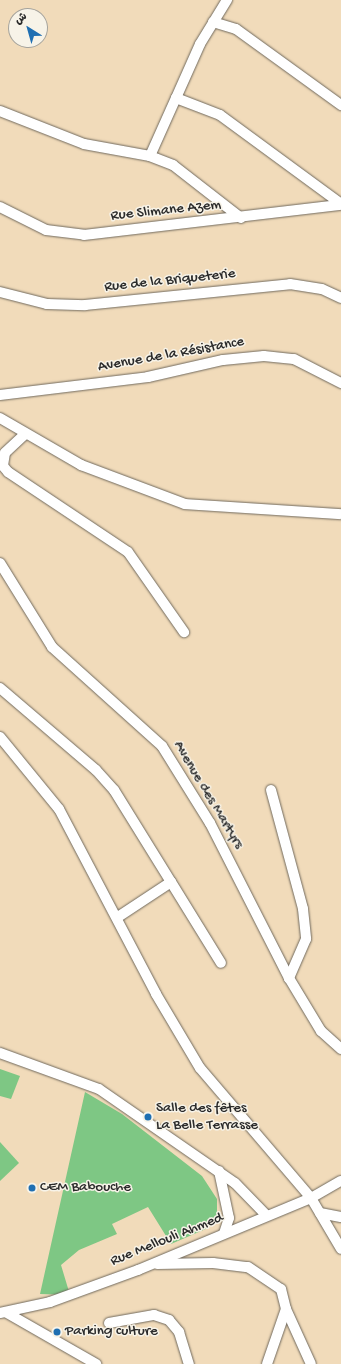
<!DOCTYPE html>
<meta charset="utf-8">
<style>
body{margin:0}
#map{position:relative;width:341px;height:1364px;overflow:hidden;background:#f1dbba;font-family:"Gochi Hand","Playpen Sans Arabic",sans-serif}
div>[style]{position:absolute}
.green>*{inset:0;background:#7ec784}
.roads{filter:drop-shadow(0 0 1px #70695d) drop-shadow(0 0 1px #70695d)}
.minor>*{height:10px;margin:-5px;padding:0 5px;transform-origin:5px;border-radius:5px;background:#fff}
.dots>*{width:11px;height:11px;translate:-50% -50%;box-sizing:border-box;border:2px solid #f7f3e8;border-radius:50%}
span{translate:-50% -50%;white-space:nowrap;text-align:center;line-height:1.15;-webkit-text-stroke:3px #f7f3e8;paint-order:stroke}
.street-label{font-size:15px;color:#2b2b2b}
.poi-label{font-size:15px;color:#2b2b2b}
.left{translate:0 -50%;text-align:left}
.north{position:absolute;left:8px;top:8px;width:40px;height:40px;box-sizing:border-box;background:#f7f3e8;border:1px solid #a5a39c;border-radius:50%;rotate:323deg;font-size:11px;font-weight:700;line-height:16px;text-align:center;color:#2b2b2b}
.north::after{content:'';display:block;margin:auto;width:14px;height:18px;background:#1f6fb2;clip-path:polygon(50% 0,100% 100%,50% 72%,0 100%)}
</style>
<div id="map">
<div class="green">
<i style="clip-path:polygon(0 1069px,20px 1076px,11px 1099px,0 1096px)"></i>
<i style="clip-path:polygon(85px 1092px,122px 1114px,202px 1176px,217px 1199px,217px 1217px,208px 1228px,171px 1244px,148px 1207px,112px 1224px,117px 1234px,79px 1250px,61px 1265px,70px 1295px,40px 1294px)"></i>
<i style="clip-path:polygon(0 1142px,19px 1163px,0 1181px)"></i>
</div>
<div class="roads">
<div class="minor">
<i style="left:213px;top:22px;width:24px;rotate:17deg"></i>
<i style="left:236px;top:29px;width:130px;rotate:35.9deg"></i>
<i style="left:176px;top:98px;width:59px;rotate:-66deg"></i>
<i style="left:200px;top:44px;width:52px;rotate:-58.5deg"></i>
<i style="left:0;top:111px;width:90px;rotate:21.4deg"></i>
<i style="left:84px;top:144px;width:67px;rotate:10.3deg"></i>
<i style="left:0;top:207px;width:51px;rotate:26.6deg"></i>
<i style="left:46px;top:230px;width:38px;rotate:7deg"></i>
<i style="left:84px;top:235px;width:259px;rotate:-6.7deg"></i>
<i style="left:241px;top:218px;width:86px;rotate:-142.1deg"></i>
<i style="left:173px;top:165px;width:25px;rotate:-159deg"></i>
<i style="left:150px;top:156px;width:64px;rotate:-65.9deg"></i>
<i style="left:176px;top:98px;width:47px;rotate:21.1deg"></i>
<i style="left:220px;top:115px;width:150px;rotate:36.3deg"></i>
<i style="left:0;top:292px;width:49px;rotate:14.3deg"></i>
<i style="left:47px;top:304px;width:38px;rotate:2deg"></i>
<i style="left:85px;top:305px;width:206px;rotate:-5.8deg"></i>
<i style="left:290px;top:284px;width:32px;rotate:9deg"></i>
<i style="left:322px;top:289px;width:21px;rotate:25deg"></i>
<i style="left:0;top:395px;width:149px;rotate:-6.9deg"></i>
<i style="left:148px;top:377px;width:77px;rotate:-12.8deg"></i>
<i style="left:223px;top:360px;width:41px;rotate:-5.6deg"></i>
<i style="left:264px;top:356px;width:30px;rotate:6deg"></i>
<i style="left:294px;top:359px;width:53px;rotate:27.1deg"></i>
<i style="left:0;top:418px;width:94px;rotate:30.1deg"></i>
<i style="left:81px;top:465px;width:111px;rotate:20.6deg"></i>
<i style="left:185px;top:504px;width:156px;rotate:3.7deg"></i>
<i style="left:24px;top:435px;width:26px;rotate:137deg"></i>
<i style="left:5px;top:453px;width:13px;rotate:99deg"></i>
<i style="left:3px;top:466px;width:8px;rotate:50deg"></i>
<i style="left:8px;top:472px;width:144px;rotate:33.7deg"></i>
<i style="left:128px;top:552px;width:98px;rotate:55deg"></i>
<i style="left:0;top:563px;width:99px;rotate:58.2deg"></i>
<i style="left:52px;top:647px;width:148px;rotate:42deg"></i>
<i style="left:162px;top:746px;width:91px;rotate:58.1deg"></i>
<i style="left:210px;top:823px;width:174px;rotate:63deg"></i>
<i style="left:289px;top:978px;width:62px;rotate:58.9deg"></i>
<i style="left:321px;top:1031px;width:27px;rotate:42deg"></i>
<i style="left:0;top:688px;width:126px;rotate:40.5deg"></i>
<i style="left:96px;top:770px;width:27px;rotate:48deg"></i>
<i style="left:114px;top:790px;width:108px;rotate:58.2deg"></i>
<i style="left:171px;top:882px;width:64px;rotate:146.6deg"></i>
<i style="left:0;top:737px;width:93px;rotate:50.7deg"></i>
<i style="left:59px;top:809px;width:209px;rotate:62.3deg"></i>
<i style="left:156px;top:994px;width:86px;rotate:59.3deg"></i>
<i style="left:200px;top:1068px;width:171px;rotate:49.5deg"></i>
<i style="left:311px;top:1198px;width:59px;rotate:59.5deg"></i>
<i style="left:271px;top:790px;width:123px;rotate:74.9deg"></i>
<i style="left:303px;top:909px;width:30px;rotate:84deg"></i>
<i style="left:306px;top:939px;width:43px;rotate:113.6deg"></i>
<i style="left:171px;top:882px;width:95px;rotate:58.3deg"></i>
<i style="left:0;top:1053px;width:105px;rotate:20deg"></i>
<i style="left:99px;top:1089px;width:165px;rotate:34.7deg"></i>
<i style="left:235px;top:1183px;width:45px;rotate:45.9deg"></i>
<i style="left:219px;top:1171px;width:48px;rotate:78deg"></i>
<i style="left:229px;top:1218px;width:16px;rotate:108deg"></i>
<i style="left:320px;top:1213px;width:21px;rotate:11deg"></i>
<i style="left:157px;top:1264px;width:56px;rotate:-1deg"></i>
<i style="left:213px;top:1263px;width:35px;rotate:7deg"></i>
<i style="left:248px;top:1267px;width:40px;rotate:34deg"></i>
<i style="left:281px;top:1289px;width:21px;rotate:76deg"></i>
<i style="left:286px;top:1309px;width:58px;rotate:109.1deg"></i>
<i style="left:286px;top:1309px;width:60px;rotate:65.6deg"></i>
<i style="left:0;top:1313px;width:51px;rotate:-12.4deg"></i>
<i style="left:50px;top:1302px;width:94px;rotate:-20deg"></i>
<i style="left:138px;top:1270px;width:187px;rotate:-22.6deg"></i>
<i style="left:311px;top:1198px;width:34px;rotate:-30deg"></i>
<i style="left:7px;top:1313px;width:103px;rotate:29.8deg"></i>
<i style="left:109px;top:1323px;width:46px;rotate:-10.1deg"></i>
<i style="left:154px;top:1315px;width:16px;rotate:18deg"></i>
<i style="left:169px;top:1320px;width:16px;rotate:50deg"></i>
<i style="left:179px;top:1332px;width:34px;rotate:73deg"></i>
</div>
</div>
<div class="dots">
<i style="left:148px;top:1117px;background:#1f6fb2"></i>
<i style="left:32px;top:1188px;background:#1f6fb2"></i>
<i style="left:57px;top:1332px;background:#1f6fb2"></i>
</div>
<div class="street-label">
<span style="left:166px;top:211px;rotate:-6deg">Rue Slimane Azem</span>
<span style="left:170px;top:281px;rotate:-6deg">Rue de la Briqueterie</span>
<span style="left:171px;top:355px;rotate:-10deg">Avenue de la Résistance</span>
<span style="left:208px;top:795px;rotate:59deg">Avenue des Martyrs</span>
<span style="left:167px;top:1240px;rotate:-22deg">Rue Mellouli Ahmed</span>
</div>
<div class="poi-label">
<span class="left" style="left:156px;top:1117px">Salle des fêtes<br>La Belle Terrasse</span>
<span class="left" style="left:40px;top:1188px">CEM Babouche</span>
<span class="left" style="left:65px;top:1332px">Parking culture</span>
</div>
<div class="north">ش</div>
</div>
